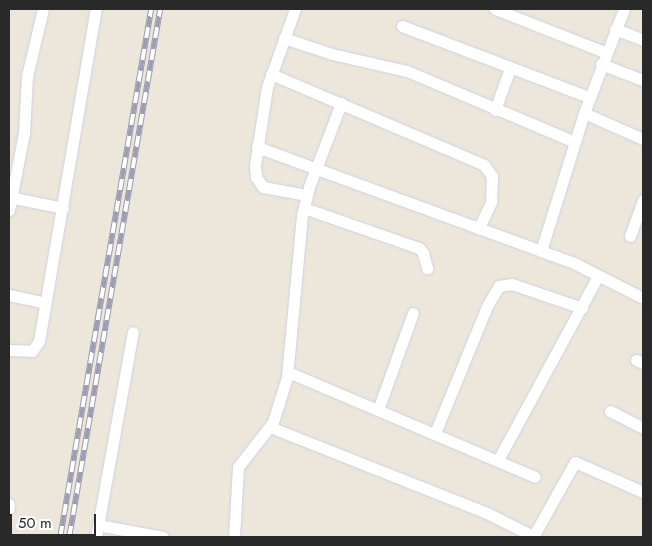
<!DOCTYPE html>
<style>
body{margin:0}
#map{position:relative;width:652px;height:546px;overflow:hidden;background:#ece7da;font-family:Jost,sans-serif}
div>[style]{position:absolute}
.roads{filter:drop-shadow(0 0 1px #cfd0e3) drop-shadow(0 0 1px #cfd0e3)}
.street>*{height:11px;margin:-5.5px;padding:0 5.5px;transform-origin:5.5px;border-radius:5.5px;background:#fff}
.rail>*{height:5.5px;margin-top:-2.75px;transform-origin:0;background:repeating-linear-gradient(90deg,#fff 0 11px,#9d9db4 0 22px);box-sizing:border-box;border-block:1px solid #9d9db4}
span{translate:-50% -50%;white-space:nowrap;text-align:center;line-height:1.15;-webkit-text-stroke:4.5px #fff;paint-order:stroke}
.frame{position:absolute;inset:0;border:10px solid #292929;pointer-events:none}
.scale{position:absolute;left:10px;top:514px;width:86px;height:22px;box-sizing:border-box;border:2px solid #292929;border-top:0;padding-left:6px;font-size:15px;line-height:18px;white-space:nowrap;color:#292929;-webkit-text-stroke:4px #fff;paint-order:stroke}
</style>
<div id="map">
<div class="roads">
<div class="street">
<i style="left:295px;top:9px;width:83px;rotate:109.7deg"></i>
<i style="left:267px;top:87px;width:79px;rotate:98.7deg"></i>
<i style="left:255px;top:165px;width:12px;rotate:85deg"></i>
<i style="left:256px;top:177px;width:12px;rotate:55deg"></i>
<i style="left:263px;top:187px;width:45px;rotate:10.3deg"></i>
<i style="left:495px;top:9px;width:118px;rotate:21.4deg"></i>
<i style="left:402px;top:26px;width:200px;rotate:20.8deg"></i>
<i style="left:615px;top:29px;width:30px;rotate:21deg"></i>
<i style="left:284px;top:38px;width:51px;rotate:18.4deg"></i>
<i style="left:332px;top:54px;width:77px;rotate:12.8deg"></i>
<i style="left:407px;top:71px;width:182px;rotate:22.9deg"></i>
<i style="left:601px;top:64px;width:45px;rotate:20.9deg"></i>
<i style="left:271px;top:74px;width:232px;rotate:23.1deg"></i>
<i style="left:484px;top:165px;width:14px;rotate:54deg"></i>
<i style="left:492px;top:176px;width:26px;rotate:92deg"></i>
<i style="left:491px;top:202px;width:29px;rotate:115deg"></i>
<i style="left:495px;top:110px;width:45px;rotate:-70.3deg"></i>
<i style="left:584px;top:113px;width:64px;rotate:23.8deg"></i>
<i style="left:257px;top:147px;width:338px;rotate:20.1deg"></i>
<i style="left:574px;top:263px;width:77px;rotate:26.9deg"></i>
<i style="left:9px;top:197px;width:55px;rotate:11.5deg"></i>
<i style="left:304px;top:208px;width:122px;rotate:19.2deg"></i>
<i style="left:419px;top:248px;width:6px;rotate:51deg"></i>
<i style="left:423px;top:253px;width:16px;rotate:75deg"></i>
<i style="left:9px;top:210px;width:78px;rotate:-79deg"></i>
<i style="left:24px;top:133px;width:57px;rotate:-87deg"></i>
<i style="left:27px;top:76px;width:69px;rotate:-76.6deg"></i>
<i style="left:630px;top:236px;width:38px;rotate:-70deg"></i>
<i style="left:541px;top:251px;width:145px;rotate:-72.7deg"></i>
<i style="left:584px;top:113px;width:111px;rotate:-69deg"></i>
<i style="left:9px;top:295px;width:35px;rotate:12deg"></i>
<i style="left:9px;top:350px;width:23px;rotate:2deg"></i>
<i style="left:32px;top:351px;width:12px;rotate:-55deg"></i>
<i style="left:39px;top:341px;width:337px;rotate:-80.3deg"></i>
<i style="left:636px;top:360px;width:8px;rotate:23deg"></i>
<i style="left:288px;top:372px;width:268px;rotate:23deg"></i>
<i style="left:378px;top:410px;width:103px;rotate:-70.2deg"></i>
<i style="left:610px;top:411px;width:37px;rotate:27deg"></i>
<i style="left:270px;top:427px;width:233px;rotate:21.6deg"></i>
<i style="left:487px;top:513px;width:54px;rotate:26.6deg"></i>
<i style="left:435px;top:433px;width:137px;rotate:-67.7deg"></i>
<i style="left:487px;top:306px;width:23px;rotate:-59deg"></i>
<i style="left:499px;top:286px;width:13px;rotate:-9deg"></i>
<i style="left:512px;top:284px;width:74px;rotate:18.9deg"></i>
<i style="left:498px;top:460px;width:209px;rotate:-61.5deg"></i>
<i style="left:9px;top:504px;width:4px;rotate:90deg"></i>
<i style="left:98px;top:525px;width:66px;rotate:10.5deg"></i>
<i style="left:96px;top:537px;width:208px;rotate:-79.8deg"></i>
<i style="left:234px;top:537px;width:70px;rotate:-86.7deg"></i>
<i style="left:238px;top:467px;width:57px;rotate:-52.1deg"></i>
<i style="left:273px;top:422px;width:47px;rotate:-72.7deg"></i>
<i style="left:287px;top:377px;width:163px;rotate:-84.7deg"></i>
<i style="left:302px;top:215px;width:29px;rotate:-76deg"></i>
<i style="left:309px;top:187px;width:90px;rotate:-69.1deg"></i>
<i style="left:533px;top:537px;width:86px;rotate:-60.8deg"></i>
<i style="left:575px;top:462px;width:74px;rotate:23.8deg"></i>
</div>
</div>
<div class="rail">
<i style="left:60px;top:537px;width:536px;rotate:-80.22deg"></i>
<i style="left:69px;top:537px;width:536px;rotate:-80.22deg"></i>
</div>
<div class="frame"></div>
<div class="scale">50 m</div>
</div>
